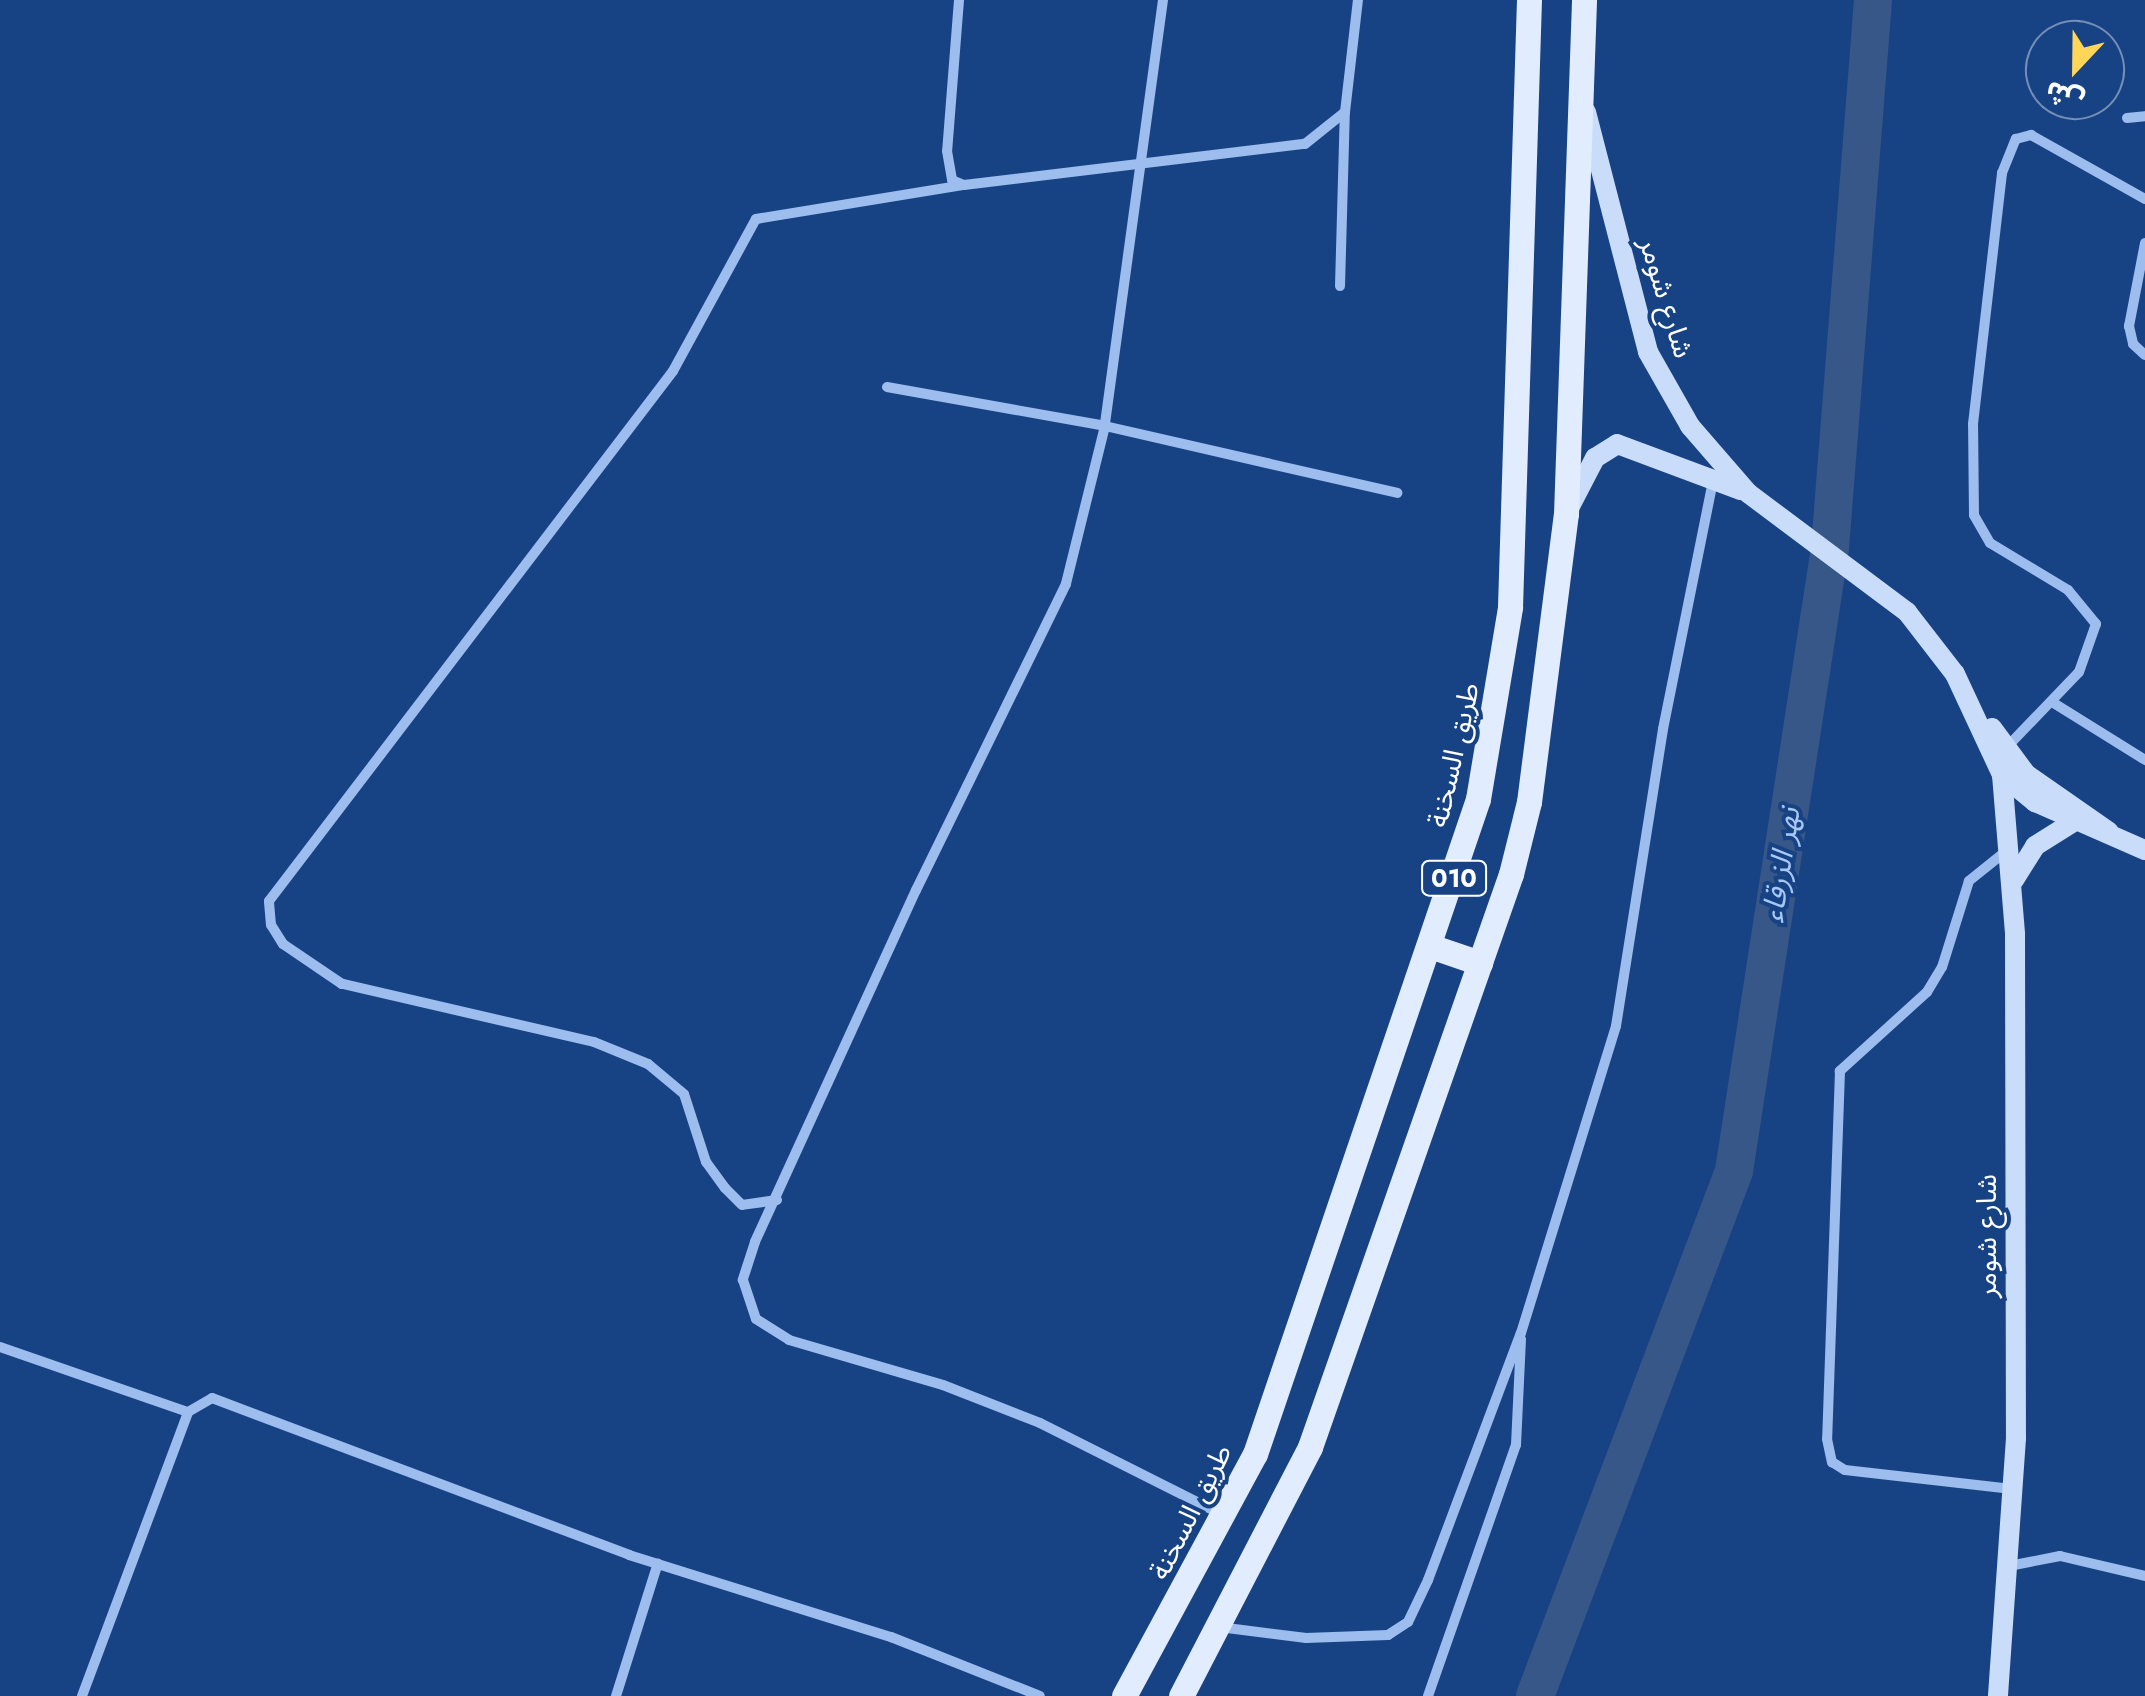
<!DOCTYPE html>
<meta charset="utf-8">
<style>
body{margin:0}
#map{position:relative;width:2145px;height:1696px;overflow:hidden;background:#174385;font-family:Jost,"Noto Sans Arabic",sans-serif}
div>[style]{position:absolute}
.river>*{height:38px;margin:-19px;padding:0 19px;transform-origin:19px;border-radius:19px;background:#375788}
.minor>*{height:10px;margin:-5px;padding:0 5px;transform-origin:5px;border-radius:5px;background:#9cbded}
.secondary>*{height:20px;margin:-10px;padding:0 10px;transform-origin:10px;border-radius:10px;background:#c9dcf9}
.primary>*{height:25px;margin:-12.5px;padding:0 12.5px;transform-origin:12.5px;border-radius:12.5px;background:#e2ecff}
span{translate:-50% -50%;white-space:nowrap;text-align:center;line-height:1.15;-webkit-text-stroke:8px #174385;paint-order:stroke}
.shield-label span{padding:2px 8px;background:#174385;border:2px solid;border-radius:8px;-webkit-text-stroke-width:0}
.shield-label{font-size:25px;color:#fff;font-weight:700}
.street-label{font-size:28px;color:#fff}
.water-label{font-size:30px;color:#a7c8f5;font-style:italic}
.north{position:absolute;left:2025px;top:20px;width:100px;height:100px;box-sizing:border-box;background:#174385;border:2px solid #748eb6;border-radius:50%;rotate:202deg;font-size:28px;font-weight:700;line-height:40px;text-align:center;color:#fff}
.north::after{content:'';display:block;margin:auto;width:35px;height:45px;background:#ffd658;clip-path:polygon(50% 0,100% 100%,50% 72%,0 100%)}
</style>
<div id="map">
<div class="river">
<i style="left:1535px;top:1696px;width:561px;rotate:-69.24deg"></i>
<i style="left:1734px;top:1171px;width:630px;rotate:-81.24deg"></i>
<i style="left:1830px;top:548px;width:550px;rotate:-85.51deg"></i>
</div>
<div class="minor">
<i style="left:959px;top:0;width:151px;rotate:94.5deg"></i>
<i style="left:947px;top:151px;width:29px;rotate:80deg"></i>
<i style="left:952px;top:180px;width:13px;rotate:23deg"></i>
<i style="left:964px;top:185px;width:343px;rotate:-6.9deg"></i>
<i style="left:1305px;top:144px;width:51px;rotate:-38.7deg"></i>
<i style="left:1345px;top:112px;width:113px;rotate:-83.4deg"></i>
<i style="left:1163px;top:0;width:430px;rotate:97.8deg"></i>
<i style="left:1105px;top:426px;width:163px;rotate:103.9deg"></i>
<i style="left:1066px;top:584px;width:341px;rotate:116.1deg"></i>
<i style="left:916px;top:890px;width:387px;rotate:114.6deg"></i>
<i style="left:755px;top:1242px;width:40px;rotate:108deg"></i>
<i style="left:743px;top:1280px;width:41px;rotate:71.6deg"></i>
<i style="left:756px;top:1319px;width:39px;rotate:32deg"></i>
<i style="left:789px;top:1340px;width:160px;rotate:16.3deg"></i>
<i style="left:943px;top:1385px;width:104px;rotate:21.4deg"></i>
<i style="left:1040px;top:1423px;width:203px;rotate:26.7deg"></i>
<i style="left:2127px;top:118px;width:18px;rotate:-6deg"></i>
<i style="left:2145px;top:243px;width:85px;rotate:100.9deg"></i>
<i style="left:2129px;top:326px;width:18px;rotate:77deg"></i>
<i style="left:2133px;top:344px;width:16px;rotate:43deg"></i>
<i style="left:1340px;top:286px;width:174px;rotate:-88.4deg"></i>
<i style="left:887px;top:387px;width:221px;rotate:10.1deg"></i>
<i style="left:1105px;top:426px;width:300px;rotate:12.9deg"></i>
<i style="left:2052px;top:702px;width:110px;rotate:31.9deg"></i>
<i style="left:2007px;top:747px;width:104px;rotate:-46.2deg"></i>
<i style="left:2079px;top:672px;width:51px;rotate:-70.5deg"></i>
<i style="left:2096px;top:624px;width:44px;rotate:-129.5deg"></i>
<i style="left:2068px;top:590px;width:91px;rotate:-148.9deg"></i>
<i style="left:1990px;top:543px;width:32px;rotate:-120deg"></i>
<i style="left:1974px;top:515px;width:91px;rotate:-90.6deg"></i>
<i style="left:1973px;top:424px;width:253px;rotate:-83.4deg"></i>
<i style="left:2002px;top:173px;width:37px;rotate:-68deg"></i>
<i style="left:2016px;top:139px;width:16px;rotate:-15deg"></i>
<i style="left:2031px;top:135px;width:131px;rotate:29.3deg"></i>
<i style="left:2010px;top:848px;width:53px;rotate:141.2deg"></i>
<i style="left:1969px;top:881px;width:90px;rotate:107.4deg"></i>
<i style="left:1942px;top:967px;width:29px;rotate:121deg"></i>
<i style="left:1927px;top:992px;width:118px;rotate:137.8deg"></i>
<i style="left:1840px;top:1071px;width:368px;rotate:92deg"></i>
<i style="left:1827px;top:1439px;width:24px;rotate:78deg"></i>
<i style="left:1832px;top:1462px;width:15px;rotate:32deg"></i>
<i style="left:1845px;top:1470px;width:168px;rotate:6.5deg"></i>
<i style="left:777px;top:1200px;width:35px;rotate:172deg"></i>
<i style="left:742px;top:1205px;width:24px;rotate:-135deg"></i>
<i style="left:725px;top:1188px;width:32px;rotate:-126deg"></i>
<i style="left:706px;top:1162px;width:71px;rotate:-107.9deg"></i>
<i style="left:684px;top:1094px;width:47px;rotate:-140.2deg"></i>
<i style="left:648px;top:1064px;width:58px;rotate:-157.8deg"></i>
<i style="left:594px;top:1042px;width:259px;rotate:-167deg"></i>
<i style="left:342px;top:984px;width:71px;rotate:-145.9deg"></i>
<i style="left:283px;top:944px;width:22px;rotate:-122deg"></i>
<i style="left:271px;top:925px;width:24px;rotate:-95deg"></i>
<i style="left:269px;top:901px;width:666px;rotate:-52.68deg"></i>
<i style="left:673px;top:371px;width:173px;rotate:-61.4deg"></i>
<i style="left:756px;top:219px;width:211px;rotate:-9.3deg"></i>
<i style="left:0;top:1347px;width:199px;rotate:19.1deg"></i>
<i style="left:2009px;top:1566px;width:52px;rotate:-11.1deg"></i>
<i style="left:2060px;top:1556px;width:87px;rotate:13.2deg"></i>
<i style="left:1219px;top:1627px;width:88px;rotate:7.2deg"></i>
<i style="left:1306px;top:1638px;width:82px;rotate:-2.1deg"></i>
<i style="left:1388px;top:1635px;width:24px;rotate:-33deg"></i>
<i style="left:1408px;top:1622px;width:47px;rotate:-64.5deg"></i>
<i style="left:1428px;top:1580px;width:264px;rotate:-69.4deg"></i>
<i style="left:1521px;top:1333px;width:321px;rotate:-72.8deg"></i>
<i style="left:1616px;top:1026px;width:301px;rotate:-81deg"></i>
<i style="left:1663px;top:729px;width:254px;rotate:-78.6deg"></i>
<i style="left:82px;top:1696px;width:303px;rotate:-69.5deg"></i>
<i style="left:188px;top:1412px;width:28px;rotate:-30deg"></i>
<i style="left:212px;top:1398px;width:446px;rotate:20.6deg"></i>
<i style="left:629px;top:1555px;width:275px;rotate:17.4deg"></i>
<i style="left:891px;top:1637px;width:160px;rotate:21.6deg"></i>
<i style="left:616px;top:1696px;width:139px;rotate:-72.5deg"></i>
<i style="left:1428px;top:1696px;width:266px;rotate:-70.7deg"></i>
<i style="left:1516px;top:1445px;width:106px;rotate:-87.3deg"></i>
</div>
<div class="secondary">
<i style="left:1586px;top:112px;width:248px;rotate:75.5deg"></i>
<i style="left:1648px;top:352px;width:85px;rotate:60.4deg"></i>
<i style="left:1690px;top:426px;width:89px;rotate:49.1deg"></i>
<i style="left:1748px;top:493px;width:199px;rotate:36.8deg"></i>
<i style="left:1907px;top:612px;width:78px;rotate:52.3deg"></i>
<i style="left:1955px;top:674px;width:111px;rotate:65deg"></i>
<i style="left:2002px;top:775px;width:160px;rotate:85.3deg"></i>
<i style="left:2015px;top:934px;width:504px;rotate:89.89deg"></i>
<i style="left:2016px;top:1438px;width:259px;rotate:94deg"></i>
<i style="left:1567px;top:512px;width:61px;rotate:-62.6deg"></i>
<i style="left:1595px;top:458px;width:26px;rotate:-32deg"></i>
<i style="left:1617px;top:444px;width:132px;rotate:20.4deg"></i>
<i style="left:1992px;top:728px;width:57px;rotate:53.5deg"></i>
<i style="left:2026px;top:774px;width:101px;rotate:34.9deg"></i>
<i style="left:2002px;top:775px;width:43px;rotate:39.3deg"></i>
<i style="left:2035px;top:802px;width:120px;rotate:23.6deg"></i>
<i style="left:2014px;top:880px;width:40px;rotate:-58deg"></i>
<i style="left:2035px;top:846px;width:47px;rotate:-32deg"></i>
</div>
<div class="primary">
<i style="left:1430px;top:946px;width:53px;rotate:18.8deg"></i>
<i style="left:1124px;top:1696px;width:275px;rotate:-61.6deg"></i>
<i style="left:1255px;top:1454px;width:692px;rotate:-71.2deg"></i>
<i style="left:1478px;top:799px;width:195px;rotate:-80.5deg"></i>
<i style="left:1510px;top:607px;width:607px;rotate:-88.21deg"></i>
<i style="left:1181px;top:1696px;width:280px;rotate:-62.6deg"></i>
<i style="left:1310px;top:1447px;width:607px;rotate:-70.67deg"></i>
<i style="left:1511px;top:874px;width:74px;rotate:-76deg"></i>
<i style="left:1529px;top:802px;width:290px;rotate:-82.7deg"></i>
<i style="left:1566px;top:514px;width:514px;rotate:-87.99deg"></i>
</div>
<div class="shield-label">
<span style="left:1454px;top:878px">010</span>
</div>
<div class="street-label">
<span style="left:1666px;top:298px;rotate:73deg">شارع شومر</span>
<span style="left:1454px;top:755px;rotate:-77deg">طريق السخنة</span>
<span style="left:1987px;top:1236px;rotate:-90deg">شارع شومر</span>
<span style="left:1191px;top:1512px;rotate:-63deg">طريق السخنة</span>
</div>
<div class="water-label">
<span style="left:1781px;top:865px;rotate:-81deg">نهر الزرقاء</span>
</div>
<div class="north">ش</div>
</div>
